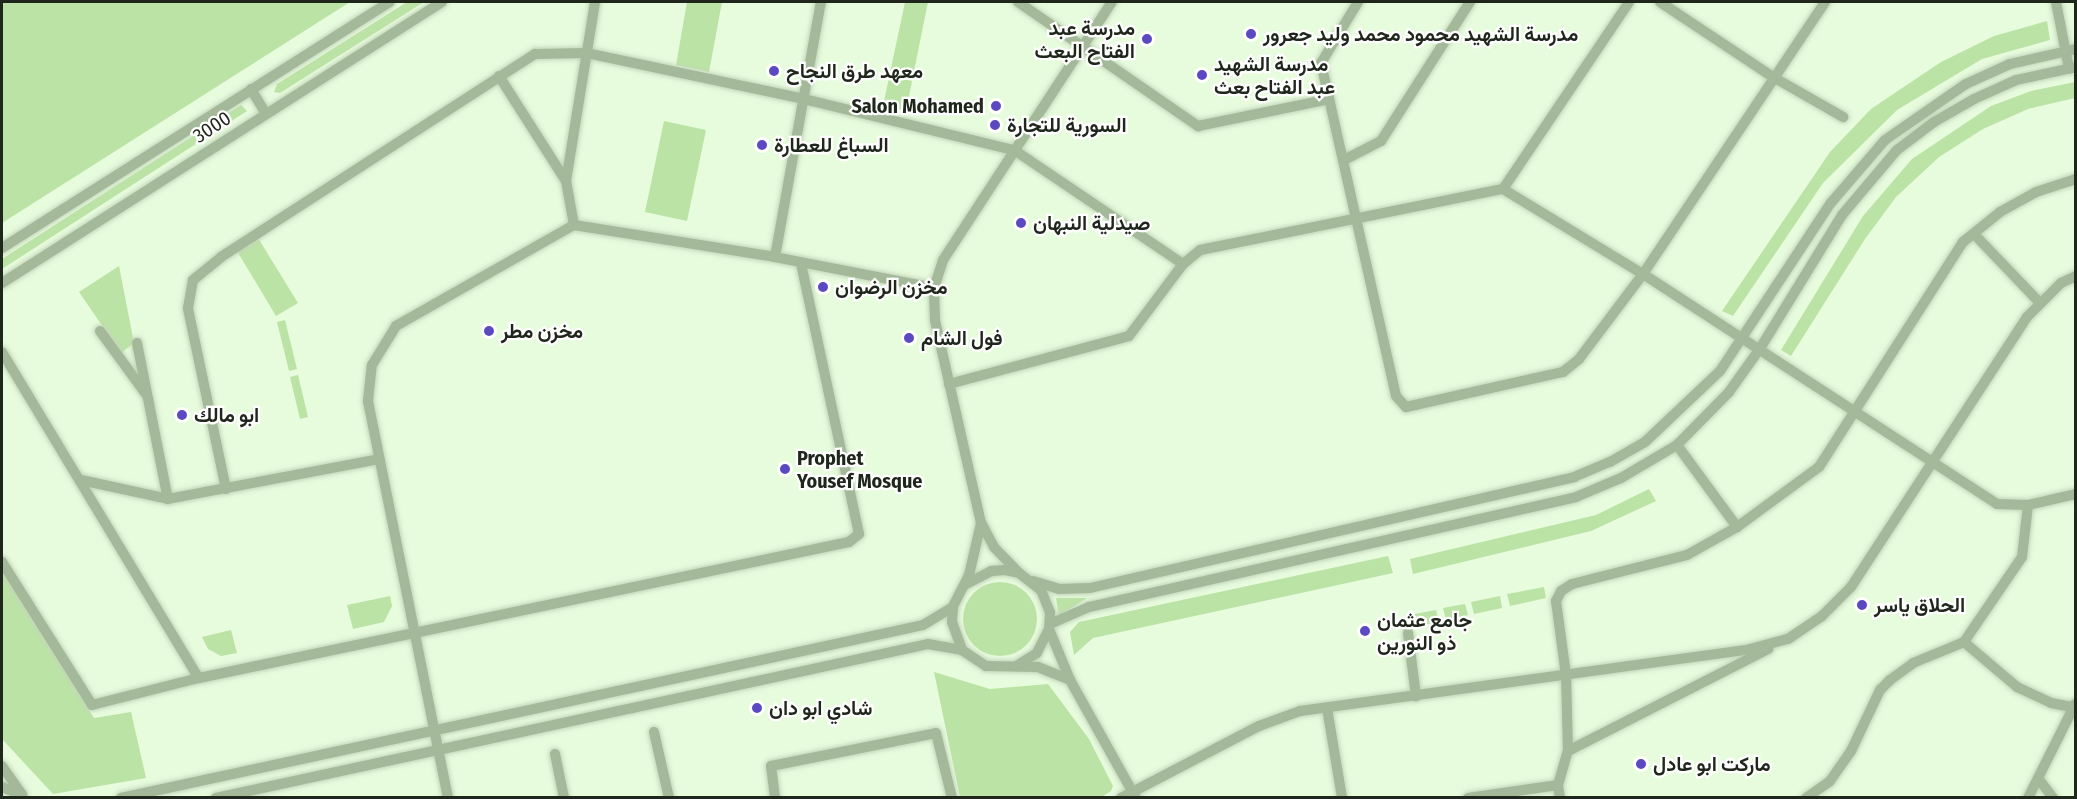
<!DOCTYPE html>
<meta charset="utf-8">
<style>
body{margin:0}
#map{position:relative;width:2077px;height:799px;overflow:hidden;background:#e7fbdd;font-family:"Fira Sans Condensed",Vazirmatn,sans-serif}
div>[style]{position:absolute}
.green>*{inset:0;background:#bce3a6}
.round{border-radius:50%}
.roads{filter:drop-shadow(0 0 2px #c3d5ba) drop-shadow(0 0 2px #c3d5ba)}
.minor>*{height:10px;margin:-5px;padding:0 5px;transform-origin:5px;border-radius:5px;background:#a4b999}
.dots>*{width:16px;height:16px;translate:-50% -50%;box-sizing:border-box;border:3px solid #fff;border-radius:50%}
span{translate:-50% -50%;white-space:nowrap;text-align:center;line-height:1.15;-webkit-text-stroke:4.5px #fff;paint-order:stroke}
.poi-label{font-size:20px;color:#1f261b;font-weight:700}
.right{translate:-100% -50%;text-align:right}
.left{translate:0 -50%;text-align:left}
.street-label{font-size:20px;color:#1f261b}
.frame{position:absolute;inset:0;border:3px solid #1f261b;pointer-events:none}
</style>
<div id="map">
<div class="green">
<i style="clip-path:polygon(2px 2px,350px 2px,2px 223px)"></i>
<i style="clip-path:polygon(407px 2px,424px 2px,280px 93px,274px 92px,277px 84px)"></i>
<i style="clip-path:polygon(687px 2px,722px 2px,709px 72px,676px 65px)"></i>
<i style="clip-path:polygon(905px 2px,928px 2px,906px 111px,883px 106px)"></i>
<i style="clip-path:polygon(2047px 21px,2050px 40px,1982px 59px,1897px 110px,1823px 183px,1733px 316px,1722px 311px,1830px 152px,1871px 109px,1941px 62px,1994px 36px)"></i>
<i style="clip-path:polygon(2075px 82px,2075px 98px,2028px 109px,1983px 129px,1939px 157px,1896px 197px,1865px 239px,1791px 356px,1781px 350px,1863px 216px,1912px 159px,1991px 106px,2031px 91px)"></i>
<i style="clip-path:polygon(241px 105px,247px 111px,2px 269px,2px 259px)"></i>
<i style="clip-path:polygon(664px 121px,706px 130px,687px 221px,645px 212px)"></i>
<i style="clip-path:polygon(258px 238px,298px 303px,276px 316px,237px 251px)"></i>
<i style="clip-path:polygon(119px 266px,134px 343px,121px 353px,79px 292px)"></i>
<i style="clip-path:polygon(285px 320px,297px 369px,289px 371px,277px 322px)"></i>
<i style="clip-path:polygon(298px 375px,308px 417px,300px 419px,290px 377px)"></i>
<i style="clip-path:polygon(1649px 489px,1656px 501px,1591px 531px,1413px 574px,1410px 559px,1596px 515px)"></i>
<i style="clip-path:polygon(1388px 556px,1393px 573px,1093px 638px,1074px 655px,1070px 632px,1079px 622px)"></i>
<i style="clip-path:polygon(2px 572px,94px 718px,131px 712px,146px 778px,53px 794px,2px 739px)"></i>
<i class="round" style="left:963px;top:582px;width:74px;height:74px"></i>
<i style="clip-path:polygon(1544px 587px,1546px 598px,1510px 606px,1507px 594px)"></i>
<i style="clip-path:polygon(390px 596px,392px 606px,384px 622px,353px 629px,347px 605px)"></i>
<i style="clip-path:polygon(1500px 596px,1502px 608px,1474px 614px,1471px 602px)"></i>
<i style="clip-path:polygon(1056px 598px,1087px 598px,1059px 616px)"></i>
<i style="clip-path:polygon(1465px 604px,1468px 615px,1446px 620px,1443px 608px)"></i>
<i style="clip-path:polygon(1436px 610px,1439px 622px,1411px 627px,1409px 615px)"></i>
<i style="clip-path:polygon(231px 630px,237px 653px,221px 656px,208px 649px,202px 637px)"></i>
<i style="clip-path:polygon(934px 672px,990px 689px,1048px 684px,1089px 739px,1113px 786px,1111px 791px,1100px 798px,960px 797px)"></i>
</div>
<div class="roads">
<div class="minor">
<i style="left:1018px;top:2px;width:219px;rotate:34.6deg"></i>
<i style="left:1198px;top:126px;width:134px;rotate:-11.6deg"></i>
<i style="left:1358px;top:2px;width:71px;rotate:121.2deg"></i>
<i style="left:1321px;top:63px;width:341px;rotate:77.3deg"></i>
<i style="left:1396px;top:396px;width:15px;rotate:48deg"></i>
<i style="left:1406px;top:407px;width:161px;rotate:-12.6deg"></i>
<i style="left:1563px;top:372px;width:21px;rotate:-39deg"></i>
<i style="left:1579px;top:359px;width:106px;rotate:-53deg"></i>
<i style="left:1643px;top:274px;width:327px;rotate:-56.2deg"></i>
<i style="left:1660px;top:2px;width:136px;rotate:33.6deg"></i>
<i style="left:1773px;top:77px;width:81px;rotate:29.7deg"></i>
<i style="left:2056px;top:2px;width:68px;rotate:79deg"></i>
<i style="left:499px;top:76px;width:125px;rotate:57.5deg"></i>
<i style="left:251px;top:89px;width:29px;rotate:59deg"></i>
<i style="left:1344px;top:160px;width:42px;rotate:-27.2deg"></i>
<i style="left:1381px;top:141px;width:165px;rotate:-57.4deg"></i>
<i style="left:1503px;top:189px;width:225px;rotate:-56deg"></i>
<i style="left:574px;top:225px;width:45px;rotate:-100.3deg"></i>
<i style="left:566px;top:181px;width:181px;rotate:-80.8deg"></i>
<i style="left:1974px;top:234px;width:94px;rotate:46.3deg"></i>
<i style="left:2px;top:248px;width:459px;rotate:-32.4deg"></i>
<i style="left:775px;top:257px;width:259px;rotate:-79.8deg"></i>
<i style="left:2px;top:283px;width:522px;rotate:-32.56deg"></i>
<i style="left:100px;top:331px;width:78px;rotate:53.9deg"></i>
<i style="left:137px;top:343px;width:159px;rotate:78.8deg"></i>
<i style="left:2px;top:352px;width:381px;rotate:58.9deg"></i>
<i style="left:949px;top:384px;width:186px;rotate:-14.9deg"></i>
<i style="left:1129px;top:336px;width:90px;rotate:-53.1deg"></i>
<i style="left:1183px;top:264px;width:22px;rotate:-39deg"></i>
<i style="left:1200px;top:250px;width:309px;rotate:-11.4deg"></i>
<i style="left:1503px;top:189px;width:164px;rotate:31.3deg"></i>
<i style="left:1643px;top:274px;width:422px;rotate:33deg"></i>
<i style="left:1997px;top:504px;width:31px;rotate:2deg"></i>
<i style="left:2028px;top:505px;width:49px;rotate:-12.9deg"></i>
<i style="left:1677px;top:445px;width:102px;rotate:53.8deg"></i>
<i style="left:81px;top:480px;width:89px;rotate:12.3deg"></i>
<i style="left:168px;top:499px;width:215px;rotate:-10.7deg"></i>
<i style="left:226px;top:489px;width:185px;rotate:-101.9deg"></i>
<i style="left:188px;top:308px;width:28px;rotate:-80deg"></i>
<i style="left:193px;top:280px;width:36px;rotate:-39deg"></i>
<i style="left:221px;top:257px;width:374px;rotate:-32.9deg"></i>
<i style="left:535px;top:54px;width:51px;rotate:-1.1deg"></i>
<i style="left:586px;top:53px;width:223px;rotate:11.9deg"></i>
<i style="left:804px;top:99px;width:216px;rotate:13.7deg"></i>
<i style="left:1014px;top:150px;width:204px;rotate:34deg"></i>
<i style="left:981px;top:523px;width:53px;rotate:103deg"></i>
<i style="left:969px;top:575px;width:36px;rotate:117deg"></i>
<i style="left:953px;top:607px;width:15px;rotate:94deg"></i>
<i style="left:952px;top:622px;width:30px;rotate:70deg"></i>
<i style="left:962px;top:650px;width:29px;rotate:34deg"></i>
<i style="left:986px;top:666px;width:52px;rotate:1.1deg"></i>
<i style="left:1038px;top:667px;width:35px;rotate:22deg"></i>
<i style="left:2px;top:562px;width:169px;rotate:57.8deg"></i>
<i style="left:92px;top:705px;width:110px;rotate:-14.2deg"></i>
<i style="left:199px;top:678px;width:664px;rotate:-11.82deg"></i>
<i style="left:849px;top:542px;width:13px;rotate:-39deg"></i>
<i style="left:859px;top:534px;width:276px;rotate:-102.1deg"></i>
<i style="left:1019px;top:573px;width:36px;rotate:-134deg"></i>
<i style="left:994px;top:547px;width:27px;rotate:-118deg"></i>
<i style="left:981px;top:523px;width:208px;rotate:-102.8deg"></i>
<i style="left:935px;top:320px;width:32px;rotate:-92deg"></i>
<i style="left:934px;top:288px;width:29px;rotate:-72deg"></i>
<i style="left:943px;top:260px;width:308px;rotate:-56.8deg"></i>
<i style="left:1033px;top:581px;width:27px;rotate:17deg"></i>
<i style="left:1059px;top:589px;width:31px;rotate:-2deg"></i>
<i style="left:1090px;top:588px;width:497px;rotate:-12.9deg"></i>
<i style="left:1574px;top:477px;width:39px;rotate:-23deg"></i>
<i style="left:1610px;top:462px;width:40px;rotate:-29.7deg"></i>
<i style="left:1645px;top:442px;width:103px;rotate:-43.4deg"></i>
<i style="left:1720px;top:371px;width:200px;rotate:-56.6deg"></i>
<i style="left:1830px;top:204px;width:84px;rotate:-49.3deg"></i>
<i style="left:1885px;top:140px;width:98px;rotate:-34.7deg"></i>
<i style="left:1966px;top:84px;width:48px;rotate:-24.4deg"></i>
<i style="left:2010px;top:64px;width:68px;rotate:-12.8deg"></i>
<i style="left:966px;top:584px;width:28px;rotate:-27deg"></i>
<i style="left:991px;top:571px;width:14px;rotate:-4deg"></i>
<i style="left:1005px;top:570px;width:14px;rotate:12deg"></i>
<i style="left:1019px;top:573px;width:28px;rotate:38deg"></i>
<i style="left:1041px;top:590px;width:24px;rotate:68deg"></i>
<i style="left:1050px;top:612px;width:17px;rotate:93deg"></i>
<i style="left:1049px;top:629px;width:27px;rotate:117deg"></i>
<i style="left:1037px;top:653px;width:22px;rotate:148deg"></i>
<i style="left:1050px;top:624px;width:43px;rotate:-23.6deg"></i>
<i style="left:1089px;top:607px;width:499px;rotate:-12.7deg"></i>
<i style="left:1576px;top:497px;width:49px;rotate:-22.9deg"></i>
<i style="left:1621px;top:478px;width:65px;rotate:-30.5deg"></i>
<i style="left:1677px;top:445px;width:74px;rotate:-45.5deg"></i>
<i style="left:1729px;top:392px;width:52px;rotate:-54.5deg"></i>
<i style="left:1759px;top:350px;width:158px;rotate:-58.4deg"></i>
<i style="left:1842px;top:215px;width:85px;rotate:-49.8deg"></i>
<i style="left:1897px;top:150px;width:46px;rotate:-37.1deg"></i>
<i style="left:1934px;top:122px;width:46px;rotate:-29.9deg"></i>
<i style="left:1974px;top:99px;width:46px;rotate:-24.3deg"></i>
<i style="left:2016px;top:80px;width:61px;rotate:-12.2deg"></i>
<i style="left:1049px;top:629px;width:55px;rotate:67.6deg"></i>
<i style="left:1070px;top:680px;width:135px;rotate:60.8deg"></i>
<i style="left:1408px;top:633px;width:64px;rotate:82.8deg"></i>
<i style="left:1964px;top:642px;width:70px;rotate:40.3deg"></i>
<i style="left:2017px;top:687px;width:38px;rotate:25deg"></i>
<i style="left:2051px;top:703px;width:25px;rotate:11deg"></i>
<i style="left:1327px;top:708px;width:91px;rotate:80.5deg"></i>
<i style="left:654px;top:732px;width:68px;rotate:77.2deg"></i>
<i style="left:1568px;top:751px;width:225px;rotate:-27deg"></i>
<i style="left:555px;top:754px;width:45px;rotate:78.4deg"></i>
<i style="left:2px;top:766px;width:35px;rotate:55deg"></i>
<i style="left:2038px;top:778px;width:25px;rotate:53deg"></i>
<i style="left:2px;top:787px;width:22px;rotate:22deg"></i>
<i style="left:121px;top:798px;width:820px;rotate:-12.17deg"></i>
<i style="left:923px;top:625px;width:35px;rotate:-31deg"></i>
<i style="left:216px;top:798px;width:728px;rotate:-12.2deg"></i>
<i style="left:928px;top:644px;width:35px;rotate:10deg"></i>
<i style="left:448px;top:798px;width:405px;rotate:-101.4deg"></i>
<i style="left:368px;top:401px;width:36px;rotate:-84deg"></i>
<i style="left:372px;top:365px;width:46px;rotate:-58.4deg"></i>
<i style="left:396px;top:326px;width:205px;rotate:-29.6deg"></i>
<i style="left:574px;top:225px;width:204px;rotate:9deg"></i>
<i style="left:775px;top:257px;width:162px;rotate:11deg"></i>
<i style="left:775px;top:798px;width:32px;rotate:-97deg"></i>
<i style="left:771px;top:766px;width:168px;rotate:-11.3deg"></i>
<i style="left:936px;top:733px;width:67px;rotate:76.2deg"></i>
<i style="left:1121px;top:798px;width:156px;rotate:-27.6deg"></i>
<i style="left:1259px;top:726px;width:44px;rotate:-20.1deg"></i>
<i style="left:1300px;top:711px;width:454px;rotate:-7.8deg"></i>
<i style="left:1750px;top:649px;width:39px;rotate:-15deg"></i>
<i style="left:1788px;top:639px;width:40px;rotate:-34deg"></i>
<i style="left:1821px;top:617px;width:42px;rotate:-45deg"></i>
<i style="left:1851px;top:587px;width:322px;rotate:-56.9deg"></i>
<i style="left:2027px;top:317px;width:48px;rotate:-45deg"></i>
<i style="left:2061px;top:283px;width:17px;rotate:-25deg"></i>
<i style="left:1468px;top:798px;width:91px;rotate:-8.2deg"></i>
<i style="left:1560px;top:798px;width:13px;rotate:-99deg"></i>
<i style="left:1558px;top:785px;width:35px;rotate:-74deg"></i>
<i style="left:1568px;top:751px;width:76px;rotate:-91.5deg"></i>
<i style="left:1566px;top:675px;width:75px;rotate:-97.7deg"></i>
<i style="left:1556px;top:601px;width:11px;rotate:-63deg"></i>
<i style="left:1561px;top:591px;width:13px;rotate:-32deg"></i>
<i style="left:1572px;top:584px;width:119px;rotate:-14.2deg"></i>
<i style="left:1687px;top:555px;width:57px;rotate:-29.2deg"></i>
<i style="left:1737px;top:527px;width:102px;rotate:-36.2deg"></i>
<i style="left:1819px;top:467px;width:267px;rotate:-57.4deg"></i>
<i style="left:1963px;top:242px;width:48px;rotate:-39deg"></i>
<i style="left:2000px;top:212px;width:41px;rotate:-29.1deg"></i>
<i style="left:2036px;top:192px;width:42px;rotate:-18deg"></i>
<i style="left:1806px;top:798px;width:29px;rotate:-35deg"></i>
<i style="left:1830px;top:781px;width:37px;rotate:-55deg"></i>
<i style="left:1851px;top:751px;width:68px;rotate:-64.6deg"></i>
<i style="left:1880px;top:690px;width:14px;rotate:-45deg"></i>
<i style="left:1890px;top:680px;width:29px;rotate:-36deg"></i>
<i style="left:1913px;top:663px;width:55px;rotate:-22.4deg"></i>
<i style="left:1964px;top:642px;width:103px;rotate:-55.7deg"></i>
<i style="left:2022px;top:557px;width:52px;rotate:-83.4deg"></i>
<i style="left:2028px;top:798px;width:105px;rotate:-63.4deg"></i>
</div>
</div>
<div class="dots">
<i style="left:1251px;top:34px;background:#5b49c1"></i>
<i style="left:1147px;top:39px;background:#5b49c1"></i>
<i style="left:774px;top:71px;background:#5b49c1"></i>
<i style="left:1202px;top:75px;background:#5b49c1"></i>
<i style="left:996px;top:106px;background:#5b49c1"></i>
<i style="left:995px;top:125px;background:#5b49c1"></i>
<i style="left:762px;top:145px;background:#5b49c1"></i>
<i style="left:1021px;top:223px;background:#5b49c1"></i>
<i style="left:823px;top:287px;background:#5b49c1"></i>
<i style="left:489px;top:331px;background:#5b49c1"></i>
<i style="left:909px;top:338px;background:#5b49c1"></i>
<i style="left:182px;top:415px;background:#5b49c1"></i>
<i style="left:785px;top:469px;background:#5b49c1"></i>
<i style="left:1862px;top:605px;background:#5b49c1"></i>
<i style="left:1365px;top:631px;background:#5b49c1"></i>
<i style="left:757px;top:708px;background:#5b49c1"></i>
<i style="left:1641px;top:764px;background:#5b49c1"></i>
</div>
<div class="poi-label">
<span class="right" style="left:1135px;top:40px">مدرسة عبد<br>الفتاح البعث</span>
<span class="left" style="left:1263px;top:34px">مدرسة الشهيد محمود محمد وليد جعرور</span>
<span class="left" style="left:1214px;top:76px">مدرسة الشهيد<br>عبد الفتاح بعث</span>
<span class="left" style="left:786px;top:71px">معهد طرق النجاح</span>
<span class="right" style="left:984px;top:106px">Salon Mohamed</span>
<span class="left" style="left:1007px;top:125px">السورية للتجارة</span>
<span class="left" style="left:774px;top:145px">السباغ للعطارة</span>
<span class="left" style="left:1033px;top:223px">صيدلية النبهان</span>
<span class="left" style="left:835px;top:287px">مخزن الرضوان</span>
<span class="left" style="left:501px;top:331px">مخزن مطر</span>
<span class="left" style="left:921px;top:338px">فول الشام</span>
<span class="left" style="left:194px;top:415px">ابو مالك</span>
<span class="left" style="left:797px;top:470px">Prophet<br>Yousef Mosque</span>
<span class="left" style="left:1874px;top:605px">الحلاق ياسر</span>
<span class="left" style="left:1377px;top:632px">جامع عثمان<br>ذو النورين</span>
<span class="left" style="left:769px;top:708px">شادي ابو دان</span>
<span class="left" style="left:1653px;top:764px">ماركت ابو عادل</span>
</div>
<div class="street-label">
<span style="left:212px;top:127px;rotate:-33deg">3000</span>
</div>
<div class="frame"></div>
</div>
